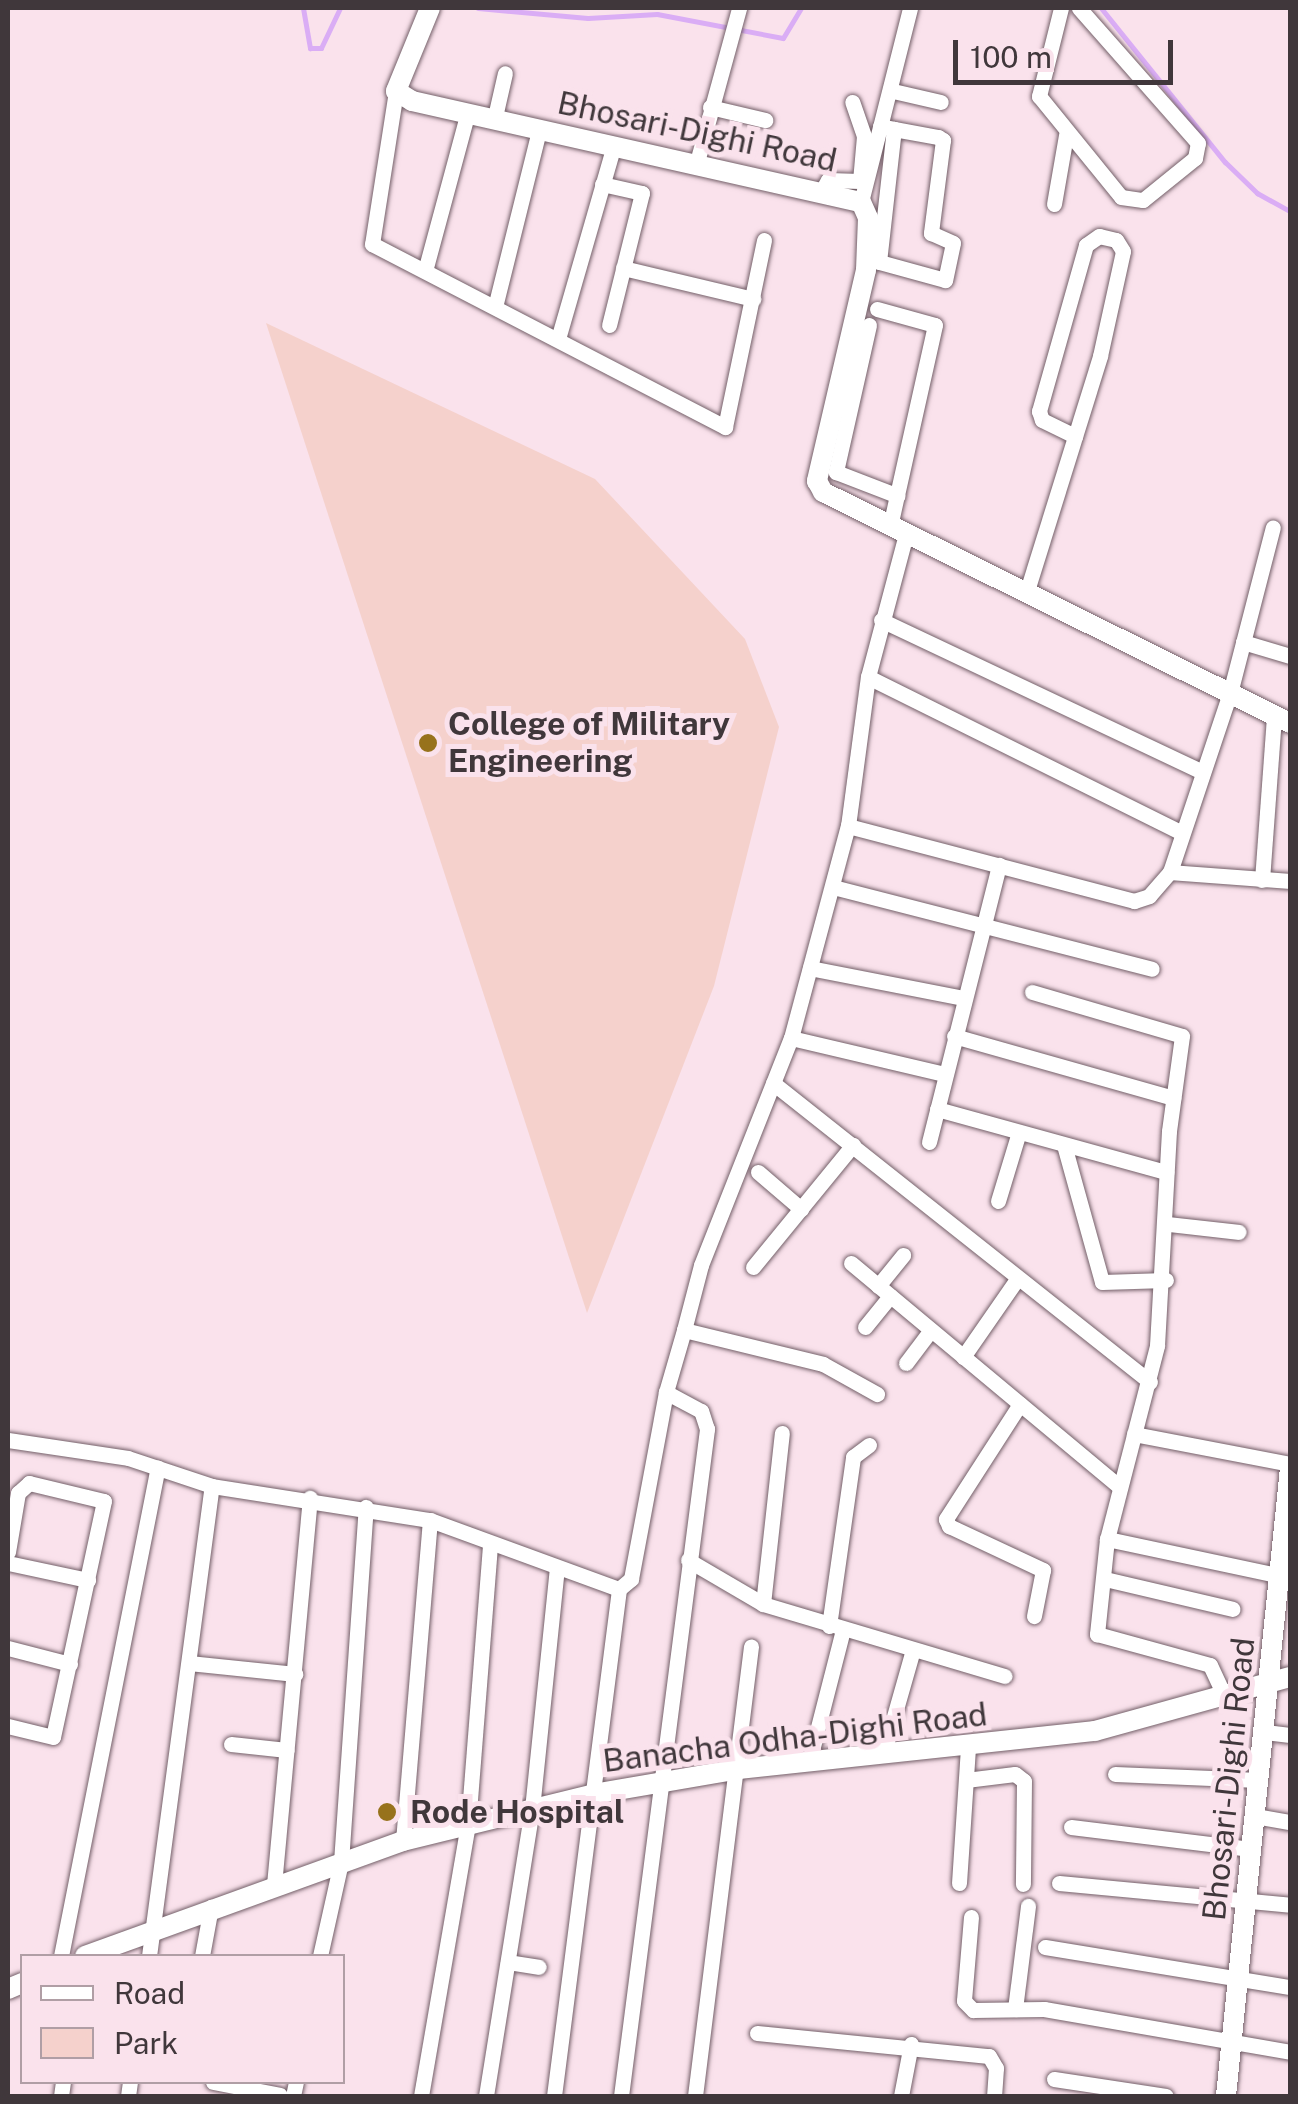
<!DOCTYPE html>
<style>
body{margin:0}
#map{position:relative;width:1298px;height:2104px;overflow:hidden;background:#fae2ec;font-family:"Public Sans",sans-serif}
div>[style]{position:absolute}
.green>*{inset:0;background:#f5d1cc}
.stream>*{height:5px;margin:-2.5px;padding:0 2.5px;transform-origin:2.5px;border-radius:2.5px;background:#daadf5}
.roads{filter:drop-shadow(0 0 2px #735f68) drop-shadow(0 0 2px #735f68)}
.street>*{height:15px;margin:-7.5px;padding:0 7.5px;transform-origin:7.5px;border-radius:7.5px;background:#fff}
.secondary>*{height:20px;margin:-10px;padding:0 10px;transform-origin:10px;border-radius:10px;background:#fff}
.dots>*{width:28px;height:28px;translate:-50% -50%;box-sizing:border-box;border:5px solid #fae2ec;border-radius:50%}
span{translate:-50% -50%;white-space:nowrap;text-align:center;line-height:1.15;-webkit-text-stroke:10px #fae2ec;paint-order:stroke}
.street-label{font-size:32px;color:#40373b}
.poi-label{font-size:32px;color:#40373b;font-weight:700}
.left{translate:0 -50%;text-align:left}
.frame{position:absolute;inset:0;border:10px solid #40373b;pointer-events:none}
.legend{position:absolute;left:20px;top:1954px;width:325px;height:130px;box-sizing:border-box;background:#fae2ec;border:2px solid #b09ea5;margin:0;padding:12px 18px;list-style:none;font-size:30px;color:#40373b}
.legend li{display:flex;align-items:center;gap:20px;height:50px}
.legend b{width:50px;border:2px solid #b09ea5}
.scale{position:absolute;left:953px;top:40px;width:220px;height:45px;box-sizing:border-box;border:5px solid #40373b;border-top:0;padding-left:12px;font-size:30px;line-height:35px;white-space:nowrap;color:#40373b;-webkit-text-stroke:8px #fae2ec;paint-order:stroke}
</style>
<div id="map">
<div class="green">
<i style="clip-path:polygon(266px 323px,595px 479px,745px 639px,779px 727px,714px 986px,587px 1313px)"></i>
</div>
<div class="stream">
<i style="left:303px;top:8px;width:41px;rotate:80.1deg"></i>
<i style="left:310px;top:48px;width:11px"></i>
<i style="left:321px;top:48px;width:44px;rotate:-64.6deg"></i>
<i style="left:478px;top:8px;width:110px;rotate:5.2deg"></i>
<i style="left:588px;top:18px;width:69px;rotate:-3.3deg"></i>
<i style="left:657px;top:14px;width:128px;rotate:10.8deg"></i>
<i style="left:783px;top:38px;width:35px;rotate:-59deg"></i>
<i style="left:1101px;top:8px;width:198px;rotate:51.2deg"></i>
<i style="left:1225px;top:162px;width:45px;rotate:44.1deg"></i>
<i style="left:1257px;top:193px;width:38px;rotate:29deg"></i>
</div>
<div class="roads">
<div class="street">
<i style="left:1061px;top:8px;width:91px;rotate:104deg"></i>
<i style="left:1039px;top:96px;width:130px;rotate:50.9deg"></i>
<i style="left:1121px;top:197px;width:22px;rotate:8deg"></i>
<i style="left:1143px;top:200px;width:67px;rotate:-38.9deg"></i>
<i style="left:1195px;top:158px;width:15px;rotate:-79deg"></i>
<i style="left:1198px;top:143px;width:180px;rotate:-131.4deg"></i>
<i style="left:396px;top:91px;width:155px;rotate:98.9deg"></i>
<i style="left:372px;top:244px;width:398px;rotate:27.4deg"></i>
<i style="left:725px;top:427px;width:191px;rotate:-78.2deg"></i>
<i style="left:893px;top:91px;width:49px;rotate:12.9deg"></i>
<i style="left:710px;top:107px;width:57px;rotate:13.3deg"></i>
<i style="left:494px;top:121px;width:49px;rotate:-77.1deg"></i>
<i style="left:880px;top:126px;width:14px;rotate:12deg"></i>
<i style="left:894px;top:129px;width:45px;rotate:10.3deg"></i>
<i style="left:938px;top:137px;width:6px;rotate:31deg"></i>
<i style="left:943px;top:140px;width:94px;rotate:97.4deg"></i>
<i style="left:931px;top:233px;width:24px;rotate:24deg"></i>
<i style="left:953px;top:243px;width:38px;rotate:102deg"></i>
<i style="left:945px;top:280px;width:68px;rotate:-164.7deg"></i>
<i style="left:879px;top:262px;width:134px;rotate:-83.6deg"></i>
<i style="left:697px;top:162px;width:160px;rotate:-74.7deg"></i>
<i style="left:602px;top:184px;width:41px;rotate:12.7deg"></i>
<i style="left:642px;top:193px;width:136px;rotate:104deg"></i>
<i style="left:823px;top:189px;width:10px;rotate:-61deg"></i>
<i style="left:828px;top:180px;width:32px;rotate:2deg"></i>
<i style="left:860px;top:181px;width:45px;rotate:-84.9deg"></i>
<i style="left:864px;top:136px;width:36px;rotate:-109deg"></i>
<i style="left:861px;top:202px;width:200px;rotate:-75.8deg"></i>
<i style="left:1054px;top:204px;width:70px;rotate:-80.1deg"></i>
<i style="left:623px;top:268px;width:134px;rotate:13.4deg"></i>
<i style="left:425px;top:271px;width:162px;rotate:-74.9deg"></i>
<i style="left:495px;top:307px;width:182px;rotate:-76deg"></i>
<i style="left:877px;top:309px;width:60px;rotate:15.4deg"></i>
<i style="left:935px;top:325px;width:206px;rotate:102.6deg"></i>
<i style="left:869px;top:325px;width:151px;rotate:102.7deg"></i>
<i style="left:836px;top:472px;width:66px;rotate:21.2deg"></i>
<i style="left:558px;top:339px;width:202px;rotate:-73.9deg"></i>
<i style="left:906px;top:534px;width:148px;rotate:104.9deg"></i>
<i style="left:868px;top:677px;width:348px;rotate:26.4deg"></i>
<i style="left:1026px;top:594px;width:249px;rotate:-72.7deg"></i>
<i style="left:1100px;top:356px;width:107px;rotate:-77.6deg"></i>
<i style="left:1123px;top:251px;width:13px;rotate:-122deg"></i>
<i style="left:1116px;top:240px;width:17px;rotate:-167deg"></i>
<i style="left:1099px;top:236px;width:16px;rotate:145deg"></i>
<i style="left:1086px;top:245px;width:173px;rotate:105.8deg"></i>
<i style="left:1039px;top:411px;width:9px;rotate:72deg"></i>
<i style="left:1042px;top:420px;width:37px;rotate:26deg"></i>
<i style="left:881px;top:620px;width:356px;rotate:25.3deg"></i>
<i style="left:1243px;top:642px;width:49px;rotate:16.6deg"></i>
<i style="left:848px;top:826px;width:296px;rotate:14.7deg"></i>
<i style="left:1134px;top:901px;width:16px;rotate:-18deg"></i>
<i style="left:1149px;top:896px;width:32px;rotate:-49deg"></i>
<i style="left:1170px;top:872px;width:189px;rotate:-71.5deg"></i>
<i style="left:1230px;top:693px;width:171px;rotate:-75.5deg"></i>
<i style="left:1170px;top:872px;width:120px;rotate:4.3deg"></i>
<i style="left:1262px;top:880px;width:163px;rotate:-85.8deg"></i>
<i style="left:833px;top:887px;width:329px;rotate:14.4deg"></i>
<i style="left:810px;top:968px;width:156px;rotate:11.1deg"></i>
<i style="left:1032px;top:992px;width:156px;rotate:16.3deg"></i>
<i style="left:1182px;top:1036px;width:96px;rotate:97.8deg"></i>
<i style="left:1169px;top:1131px;width:215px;rotate:93.2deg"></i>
<i style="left:1157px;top:1346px;width:199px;rotate:104.5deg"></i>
<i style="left:1107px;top:1539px;width:187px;rotate:12deg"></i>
<i style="left:954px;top:1036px;width:228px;rotate:15.8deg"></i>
<i style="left:791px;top:1038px;width:158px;rotate:13.2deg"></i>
<i style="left:773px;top:1083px;width:481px;rotate:38.4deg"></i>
<i style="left:937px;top:1109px;width:238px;rotate:15.4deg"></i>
<i style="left:929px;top:1142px;width:286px;rotate:-75.8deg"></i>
<i style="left:1064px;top:1145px;width:142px;rotate:74.5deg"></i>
<i style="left:1102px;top:1282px;width:64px;rotate:-1.8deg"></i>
<i style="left:758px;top:1172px;width:57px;rotate:40.7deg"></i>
<i style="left:998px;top:1201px;width:72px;rotate:-73.1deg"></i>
<i style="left:1168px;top:1224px;width:71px;rotate:6.4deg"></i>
<i style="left:851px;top:1263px;width:349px;rotate:39.8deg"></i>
<i style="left:753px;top:1267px;width:158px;rotate:-50.7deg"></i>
<i style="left:878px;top:1286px;width:40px;rotate:-51deg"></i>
<i style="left:865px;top:1327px;width:40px;rotate:-51deg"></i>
<i style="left:684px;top:1330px;width:67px;rotate:-75.3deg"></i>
<i style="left:701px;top:1265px;width:244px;rotate:-68.4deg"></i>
<i style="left:791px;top:1038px;width:220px;rotate:-75deg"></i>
<i style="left:848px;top:826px;width:150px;rotate:-82.4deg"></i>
<i style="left:963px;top:1357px;width:95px;rotate:-55.3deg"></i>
<i style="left:906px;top:1363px;width:41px;rotate:-52.9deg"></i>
<i style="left:1020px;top:1404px;width:137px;rotate:122.8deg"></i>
<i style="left:946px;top:1519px;width:8px;rotate:67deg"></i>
<i style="left:949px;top:1526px;width:104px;rotate:25.1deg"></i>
<i style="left:1043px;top:1570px;width:47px;rotate:101.1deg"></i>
<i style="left:1134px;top:1434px;width:159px;rotate:10.9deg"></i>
<i style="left:8px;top:1440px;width:121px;rotate:8.5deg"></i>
<i style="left:128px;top:1458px;width:89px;rotate:18.4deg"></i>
<i style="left:212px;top:1486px;width:221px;rotate:8.9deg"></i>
<i style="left:430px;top:1520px;width:201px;rotate:20.1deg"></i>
<i style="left:619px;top:1589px;width:16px;rotate:-40deg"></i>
<i style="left:631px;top:1579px;width:190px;rotate:-79.4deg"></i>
<i style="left:1107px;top:1539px;width:96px;rotate:96deg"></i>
<i style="left:1097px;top:1634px;width:117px;rotate:15.3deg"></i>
<i style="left:1210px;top:1665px;width:33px;rotate:65deg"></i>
<i style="left:8px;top:1552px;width:60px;rotate:-80.4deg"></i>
<i style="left:18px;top:1493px;width:15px;rotate:-42deg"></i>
<i style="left:29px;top:1483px;width:77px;rotate:13.5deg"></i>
<i style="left:104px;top:1501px;width:241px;rotate:102.2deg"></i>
<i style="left:53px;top:1737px;width:46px;rotate:-166.3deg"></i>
<i style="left:688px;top:1560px;width:87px;rotate:30.4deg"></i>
<i style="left:763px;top:1604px;width:252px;rotate:16.6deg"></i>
<i style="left:8px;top:1563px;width:82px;rotate:12deg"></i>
<i style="left:1105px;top:1579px;width:131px;rotate:13.2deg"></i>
<i style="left:763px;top:1604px;width:172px;rotate:-83.7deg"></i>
<i style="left:829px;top:1626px;width:171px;rotate:-81.9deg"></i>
<i style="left:853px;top:1457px;width:20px;rotate:-37deg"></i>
<i style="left:8px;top:1648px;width:64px;rotate:14.5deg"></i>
<i style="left:189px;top:1663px;width:107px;rotate:5.9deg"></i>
<i style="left:1265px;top:1732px;width:25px;rotate:7deg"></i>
<i style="left:231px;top:1744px;width:56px;rotate:6.1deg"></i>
<i style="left:883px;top:1755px;width:109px;rotate:-74.1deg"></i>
<i style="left:809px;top:1762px;width:136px;rotate:-75.6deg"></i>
<i style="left:1115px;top:1774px;width:144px;rotate:2.4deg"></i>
<i style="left:966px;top:1780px;width:49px;rotate:-7deg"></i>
<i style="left:1015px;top:1774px;width:11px;rotate:38deg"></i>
<i style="left:1024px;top:1781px;width:103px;rotate:90.6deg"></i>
<i style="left:1255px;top:1816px;width:36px;rotate:10deg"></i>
<i style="left:1071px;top:1827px;width:181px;rotate:7deg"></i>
<i style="left:403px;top:1841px;width:322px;rotate:-85.2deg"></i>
<i style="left:959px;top:1883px;width:137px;rotate:-86.2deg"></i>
<i style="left:1059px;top:1883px;width:232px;rotate:5.4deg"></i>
<i style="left:274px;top:1885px;width:389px;rotate:-84.7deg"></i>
<i style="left:971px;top:1917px;width:84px;rotate:94.8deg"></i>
<i style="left:964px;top:2001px;width:13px;rotate:45deg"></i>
<i style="left:973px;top:2010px;width:71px;rotate:-0.8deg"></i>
<i style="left:1044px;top:2009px;width:250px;rotate:9.9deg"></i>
<i style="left:1045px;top:1947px;width:248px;rotate:9.3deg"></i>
<i style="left:61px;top:1956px;width:498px;rotate:-78.8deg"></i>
<i style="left:149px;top:1956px;width:474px;rotate:-82.4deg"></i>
<i style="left:202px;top:1956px;width:50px;rotate:-79.6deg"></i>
<i style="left:320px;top:1956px;width:96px;rotate:-77.4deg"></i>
<i style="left:341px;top:1862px;width:356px;rotate:-86deg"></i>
<i style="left:508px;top:1962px;width:31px;rotate:9deg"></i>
<i style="left:1015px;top:2009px;width:104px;rotate:-82.8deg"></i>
<i style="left:757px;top:2033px;width:233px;rotate:5.7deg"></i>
<i style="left:989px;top:2056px;width:14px;rotate:60deg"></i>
<i style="left:996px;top:2068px;width:28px;rotate:94deg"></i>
<i style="left:1054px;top:2079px;width:113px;rotate:8.6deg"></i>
<i style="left:213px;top:2082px;width:68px;rotate:11deg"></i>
<i style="left:61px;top:2096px;width:14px;rotate:-82deg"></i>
<i style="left:128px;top:2096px;width:14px;rotate:-82deg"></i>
<i style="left:293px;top:2096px;width:14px;rotate:-78deg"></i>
<i style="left:421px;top:2096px;width:275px;rotate:-80.2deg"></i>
<i style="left:468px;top:1825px;width:282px;rotate:-85.5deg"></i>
<i style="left:486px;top:2096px;width:291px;rotate:-80.9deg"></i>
<i style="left:532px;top:1809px;width:241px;rotate:-84.1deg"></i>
<i style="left:554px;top:2096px;width:511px;rotate:-82.69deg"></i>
<i style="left:621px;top:2096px;width:673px;rotate:-82.65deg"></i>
<i style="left:707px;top:1429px;width:19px;rotate:-108deg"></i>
<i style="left:701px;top:1411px;width:40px;rotate:-152deg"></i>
<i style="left:666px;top:1392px;width:65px;rotate:-73.8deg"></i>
<i style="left:684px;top:1330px;width:143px;rotate:13.7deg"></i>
<i style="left:823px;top:1364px;width:62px;rotate:29.1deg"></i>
<i style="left:695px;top:2096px;width:453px;rotate:-82.9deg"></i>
<i style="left:901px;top:2096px;width:53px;rotate:-79.1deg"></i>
</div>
<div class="secondary">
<i style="left:430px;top:8px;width:90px;rotate:112.3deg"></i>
<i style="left:396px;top:91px;width:19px;rotate:32deg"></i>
<i style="left:412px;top:101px;width:460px;rotate:12.7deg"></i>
<i style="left:861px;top:202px;width:17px;rotate:66deg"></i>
<i style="left:868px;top:218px;width:52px;rotate:92.2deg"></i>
<i style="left:866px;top:270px;width:217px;rotate:103.1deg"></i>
<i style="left:817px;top:481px;width:13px;rotate:61deg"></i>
<i style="left:823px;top:492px;width:521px;rotate:26.32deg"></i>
<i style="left:85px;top:1956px;width:338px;rotate:-19.9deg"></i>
<i style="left:403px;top:1841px;width:197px;rotate:-13.8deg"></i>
<i style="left:594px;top:1794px;width:147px;rotate:-9.8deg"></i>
<i style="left:739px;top:1769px;width:358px;rotate:-6.1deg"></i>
<i style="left:1095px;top:1731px;width:202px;rotate:-15.5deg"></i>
<i style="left:8px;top:1989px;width:15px;rotate:-23deg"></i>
<i style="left:1226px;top:2096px;width:631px;rotate:-84.18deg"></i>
</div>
</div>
<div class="dots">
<i style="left:428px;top:743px;background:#97721c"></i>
<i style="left:387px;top:1812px;background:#97721c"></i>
</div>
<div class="street-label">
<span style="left:697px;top:132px;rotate:12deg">Bhosari-Dighi Road</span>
<span style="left:795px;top:1738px;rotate:-7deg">Banacha Odha-Dighi Road</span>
<span style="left:1229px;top:1779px;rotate:-84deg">Bhosari-Dighi Road</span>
</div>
<div class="poi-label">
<span class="left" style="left:448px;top:743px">College of Military<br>Engineering</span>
<span class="left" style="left:410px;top:1812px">Rode Hospital</span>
</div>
<div class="frame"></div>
<ul class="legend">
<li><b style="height:12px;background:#fff"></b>Road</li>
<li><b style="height:28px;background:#f5d1cc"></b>Park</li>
</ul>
<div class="scale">100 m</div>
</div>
